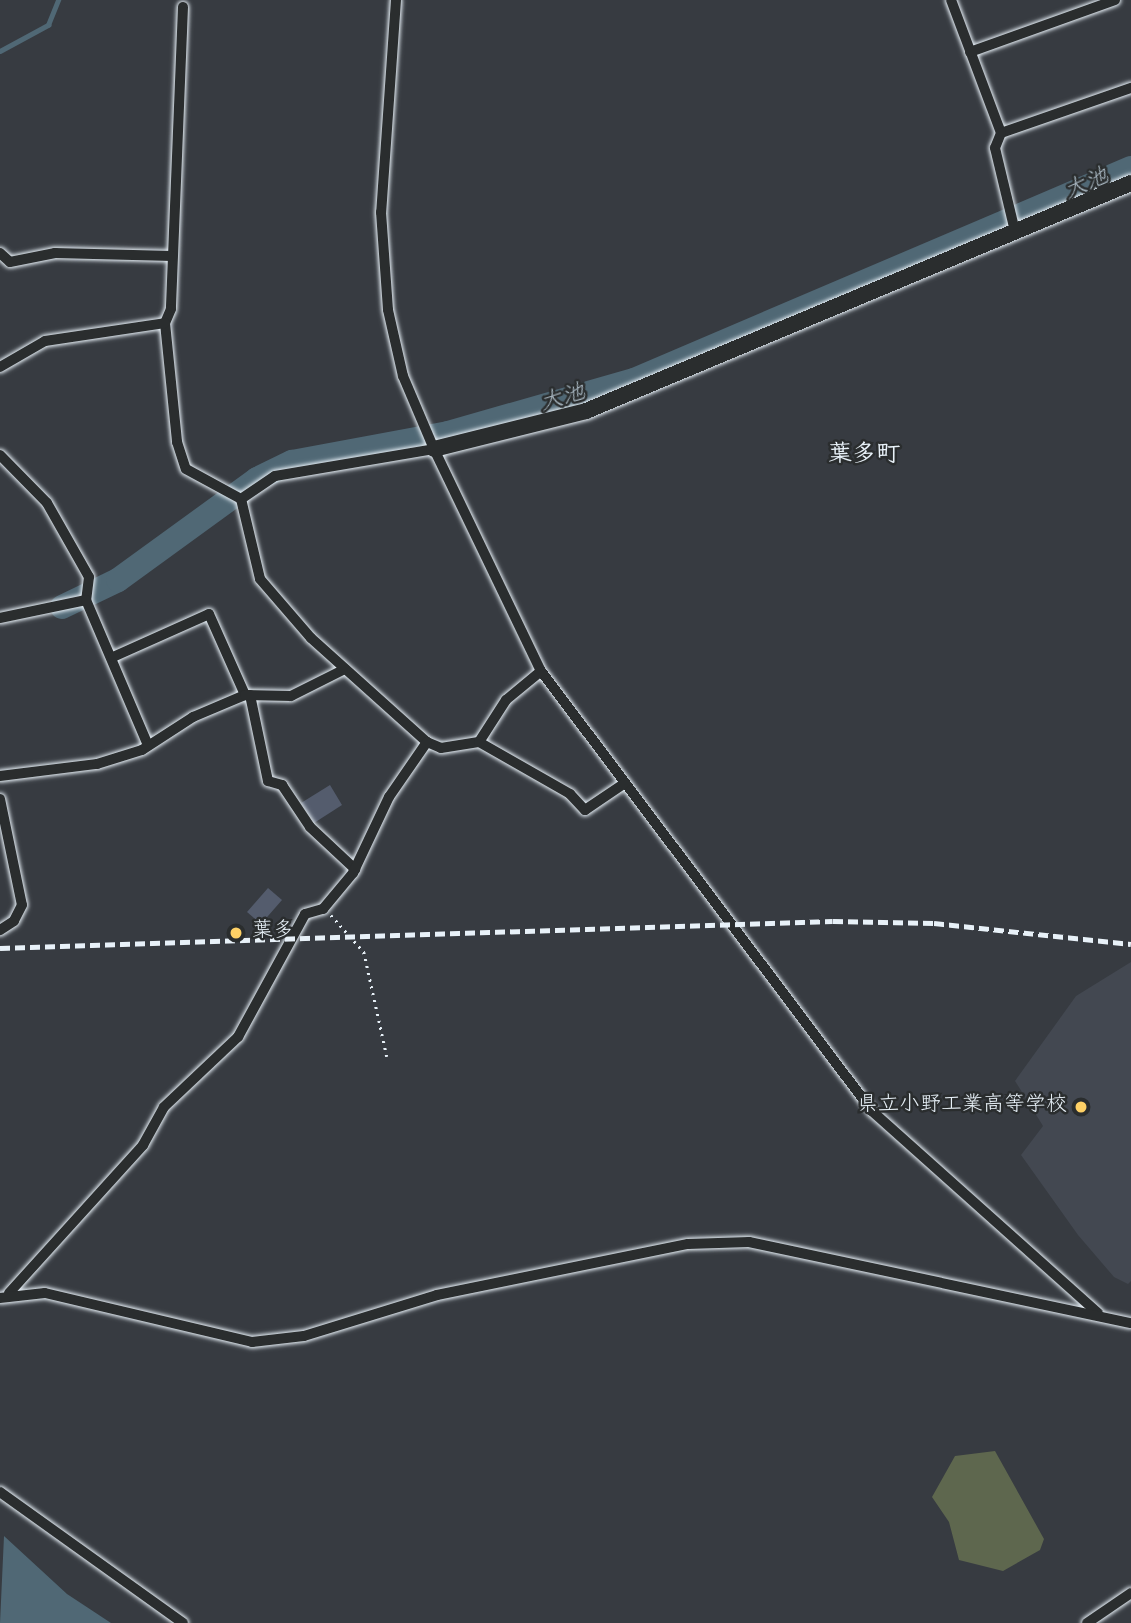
<!DOCTYPE html>
<meta charset="utf-8">
<style>
body{margin:0}
#map{position:relative;width:1131px;height:1623px;overflow:hidden;background:#373b41;font-family:"Gochi Hand","Klee One",sans-serif}
div>[style]{position:absolute}
.built>*{inset:0;background:#434851}
.green>*{inset:0;background:#5e674e}
.water>*{inset:0;background:#506875}
.stream>*{height:4.5px;margin:-2.25px;padding:0 2.25px;transform-origin:2.25px;border-radius:2.25px;background:#506875}
.river>*{height:24px;margin:-12px;padding:0 12px;transform-origin:12px;border-radius:12px;background:#506875}
.building>*{inset:0;background:#545c6d}
.path>*{height:2.5px;margin-top:-1.25px;transform-origin:0;background:repeating-linear-gradient(90deg,#e8f1f8 0 2px,transparent 0 7px)}
.roads{filter:drop-shadow(0 0 2px #e8f1f8) drop-shadow(0 0 2px #e8f1f8)}
.street>*{height:10px;margin:-5px;padding:0 5px;transform-origin:5px;border-radius:5px;background:#2a2d2e}
.secondary>*{height:16px;margin:-8px;padding:0 8px;transform-origin:8px;border-radius:8px;background:#2a2d2e}
.rail>*{height:4.5px;margin-top:-2.25px;transform-origin:0;background:repeating-linear-gradient(90deg,#e8f1f8 0 10px,transparent 0 15px)}
.dots>*{width:19px;height:19px;translate:-50% -50%;box-sizing:border-box;border:4px solid #2a2d2e;border-radius:50%}
span{translate:-50% -50%;white-space:nowrap;text-align:center;line-height:1.15;-webkit-text-stroke:5px #2a2d2e;paint-order:stroke}
.poi-label{font-size:21px;color:#e8f1f8}
.left{translate:0 -50%;text-align:left}
.right{translate:-100% -50%;text-align:right}
.water-label{font-size:23px;color:#abbac4;font-style:italic}
.quarter-label{font-size:24px;color:#e8f1f8;font-weight:700}
</style>
<div id="map">
<div class="built">
<i style="clip-path:polygon(1131px 962px,1131px 1281px,1128px 1284px,1114px 1277px,1078px 1235px,1021px 1155px,1043px 1126px,1015px 1081px,1076px 996px)"></i>
</div>
<div class="green">
<i style="clip-path:polygon(995px 1451px,1044px 1539px,1040px 1550px,1003px 1571px,959px 1560px,949px 1522px,932px 1497px,955px 1456px)"></i>
</div>
<div class="water">
<i style="clip-path:polygon(4px 1536px,67px 1594px,111px 1623px,0 1623px)"></i>
</div>
<div class="stream">
<i style="left:0;top:51px;width:55px;rotate:-28.4deg"></i>
<i style="left:48px;top:25px;width:27px;rotate:-68deg"></i>
</div>
<div class="river">
<i style="left:62px;top:607px;width:62px;rotate:-25.7deg"></i>
<i style="left:118px;top:580px;width:172px;rotate:-36deg"></i>
<i style="left:257px;top:479px;width:39px;rotate:-26deg"></i>
<i style="left:292px;top:462px;width:159px;rotate:-10.5deg"></i>
<i style="left:448px;top:433px;width:193px;rotate:-15.9deg"></i>
<i style="left:634px;top:380px;width:540px;rotate:-23.1deg"></i>
</div>
<div class="building">
<i style="clip-path:polygon(330px 785px,342px 805px,314px 823px,301px 803px)"></i>
<i style="clip-path:polygon(268px 888px,282px 900px,261px 924px,247px 912px)"></i>
</div>
<div class="path">
<i style="left:331px;top:915px;width:50px;rotate:48.3deg"></i>
<i style="left:364px;top:952px;width:107px;rotate:77.6deg"></i>
</div>
<div class="roads">
<div class="street">
<i style="left:396px;top:0;width:213px;rotate:94deg"></i>
<i style="left:381px;top:212px;width:98px;rotate:85.9deg"></i>
<i style="left:388px;top:310px;width:68px;rotate:77.2deg"></i>
<i style="left:403px;top:376px;width:79px;rotate:67deg"></i>
<i style="left:434px;top:449px;width:246px;rotate:64.3deg"></i>
<i style="left:541px;top:671px;width:551px;rotate:53.05deg"></i>
<i style="left:872px;top:1111px;width:303px;rotate:41.8deg"></i>
<i style="left:951px;top:0;width:142px;rotate:69.4deg"></i>
<i style="left:1001px;top:133px;width:138px;rotate:-19.1deg"></i>
<i style="left:183px;top:7px;width:302px;rotate:92.3deg"></i>
<i style="left:171px;top:309px;width:15px;rotate:113deg"></i>
<i style="left:165px;top:323px;width:120px;rotate:84.2deg"></i>
<i style="left:177px;top:442px;width:28px;rotate:72deg"></i>
<i style="left:186px;top:469px;width:63px;rotate:28.6deg"></i>
<i style="left:241px;top:499px;width:82px;rotate:76.6deg"></i>
<i style="left:260px;top:579px;width:78px;rotate:49.2deg"></i>
<i style="left:311px;top:638px;width:156px;rotate:41.9deg"></i>
<i style="left:427px;top:742px;width:15px;rotate:23deg"></i>
<i style="left:441px;top:748px;width:38px;rotate:-9deg"></i>
<i style="left:479px;top:742px;width:50px;rotate:-57.3deg"></i>
<i style="left:506px;top:700px;width:45px;rotate:-39.6deg"></i>
<i style="left:970px;top:52px;width:154px;rotate:-19.7deg"></i>
<i style="left:1001px;top:133px;width:16px;rotate:112deg"></i>
<i style="left:995px;top:148px;width:85px;rotate:76.5deg"></i>
<i style="left:0;top:253px;width:13px;rotate:42deg"></i>
<i style="left:10px;top:262px;width:46px;rotate:-11.3deg"></i>
<i style="left:55px;top:253px;width:117px;rotate:1.5deg"></i>
<i style="left:0;top:367px;width:52px;rotate:-30deg"></i>
<i style="left:45px;top:341px;width:121px;rotate:-8.5deg"></i>
<i style="left:0;top:455px;width:67px;rotate:45.6deg"></i>
<i style="left:47px;top:503px;width:85px;rotate:60.4deg"></i>
<i style="left:89px;top:577px;width:23px;rotate:97deg"></i>
<i style="left:86px;top:600px;width:88px;rotate:168.2deg"></i>
<i style="left:241px;top:499px;width:41px;rotate:-34.1deg"></i>
<i style="left:275px;top:476px;width:161px;rotate:-9.6deg"></i>
<i style="left:86px;top:600px;width:155px;rotate:66.9deg"></i>
<i style="left:113px;top:657px;width:105px;rotate:-24.1deg"></i>
<i style="left:209px;top:614px;width:89px;rotate:66deg"></i>
<i style="left:250px;top:695px;width:88px;rotate:78.2deg"></i>
<i style="left:268px;top:781px;width:15px;rotate:16deg"></i>
<i style="left:282px;top:785px;width:50px;rotate:56.3deg"></i>
<i style="left:310px;top:827px;width:62px;rotate:43deg"></i>
<i style="left:479px;top:742px;width:105px;rotate:29.7deg"></i>
<i style="left:570px;top:794px;width:22px;rotate:47deg"></i>
<i style="left:585px;top:810px;width:48px;rotate:-34deg"></i>
<i style="left:0;top:776px;width:98px;rotate:-7.1deg"></i>
<i style="left:97px;top:764px;width:47px;rotate:-17.3deg"></i>
<i style="left:142px;top:750px;width:61px;rotate:-32.9deg"></i>
<i style="left:193px;top:717px;width:56px;rotate:-22.9deg"></i>
<i style="left:245px;top:695px;width:46px;rotate:1.2deg"></i>
<i style="left:291px;top:696px;width:60px;rotate:-26.6deg"></i>
<i style="left:0;top:799px;width:108px;rotate:78.3deg"></i>
<i style="left:22px;top:905px;width:18px;rotate:117deg"></i>
<i style="left:14px;top:921px;width:17px;rotate:147deg"></i>
<i style="left:9px;top:1293px;width:200px;rotate:-47.8deg"></i>
<i style="left:143px;top:1145px;width:43px;rotate:-61.1deg"></i>
<i style="left:164px;top:1107px;width:102px;rotate:-43.4deg"></i>
<i style="left:238px;top:1037px;width:140px;rotate:-61.4deg"></i>
<i style="left:305px;top:914px;width:19px;rotate:-16deg"></i>
<i style="left:323px;top:909px;width:47px;rotate:-50.2deg"></i>
<i style="left:353px;top:873px;width:84px;rotate:-64.7deg"></i>
<i style="left:389px;top:797px;width:67px;rotate:-55.4deg"></i>
<i style="left:0;top:1298px;width:45px;rotate:-6.3deg"></i>
<i style="left:45px;top:1293px;width:213px;rotate:13.3deg"></i>
<i style="left:252px;top:1342px;width:52px;rotate:-6.6deg"></i>
<i style="left:304px;top:1336px;width:139px;rotate:-17.1deg"></i>
<i style="left:437px;top:1295px;width:256px;rotate:-11.5deg"></i>
<i style="left:688px;top:1244px;width:61px;rotate:-1.9deg"></i>
<i style="left:749px;top:1242px;width:390px;rotate:12deg"></i>
<i style="left:0;top:1492px;width:225px;rotate:35.6deg"></i>
<i style="left:1087px;top:1623px;width:53px;rotate:-34.3deg"></i>
</div>
<div class="secondary">
<i style="left:434px;top:449px;width:157px;rotate:-14deg"></i>
<i style="left:586px;top:411px;width:591px;rotate:-22.7deg"></i>
</div>
</div>
<div class="rail">
<i style="left:0;top:948px;width:833px;rotate:-1.86deg"></i>
<i style="left:833px;top:921px;width:101px;rotate:1.1deg"></i>
<i style="left:934px;top:923px;width:198px;rotate:6.1deg"></i>
</div>
<div class="dots">
<i style="left:236px;top:933px;background:#ffd166"></i>
<i style="left:1081px;top:1107px;background:#ffd166"></i>
</div>
<div class="poi-label">
<span class="left" style="left:252px;top:933px">葉多</span>
<span class="right" style="left:1067px;top:1107px">県立小野工業高等学校</span>
</div>
<div class="water-label">
<span style="left:1087px;top:186px;rotate:-23deg">大池</span>
<span style="left:563px;top:400px;rotate:-16deg">大池</span>
</div>
<div class="quarter-label">
<span style="left:864px;top:457px">葉多町</span>
</div>
</div>
